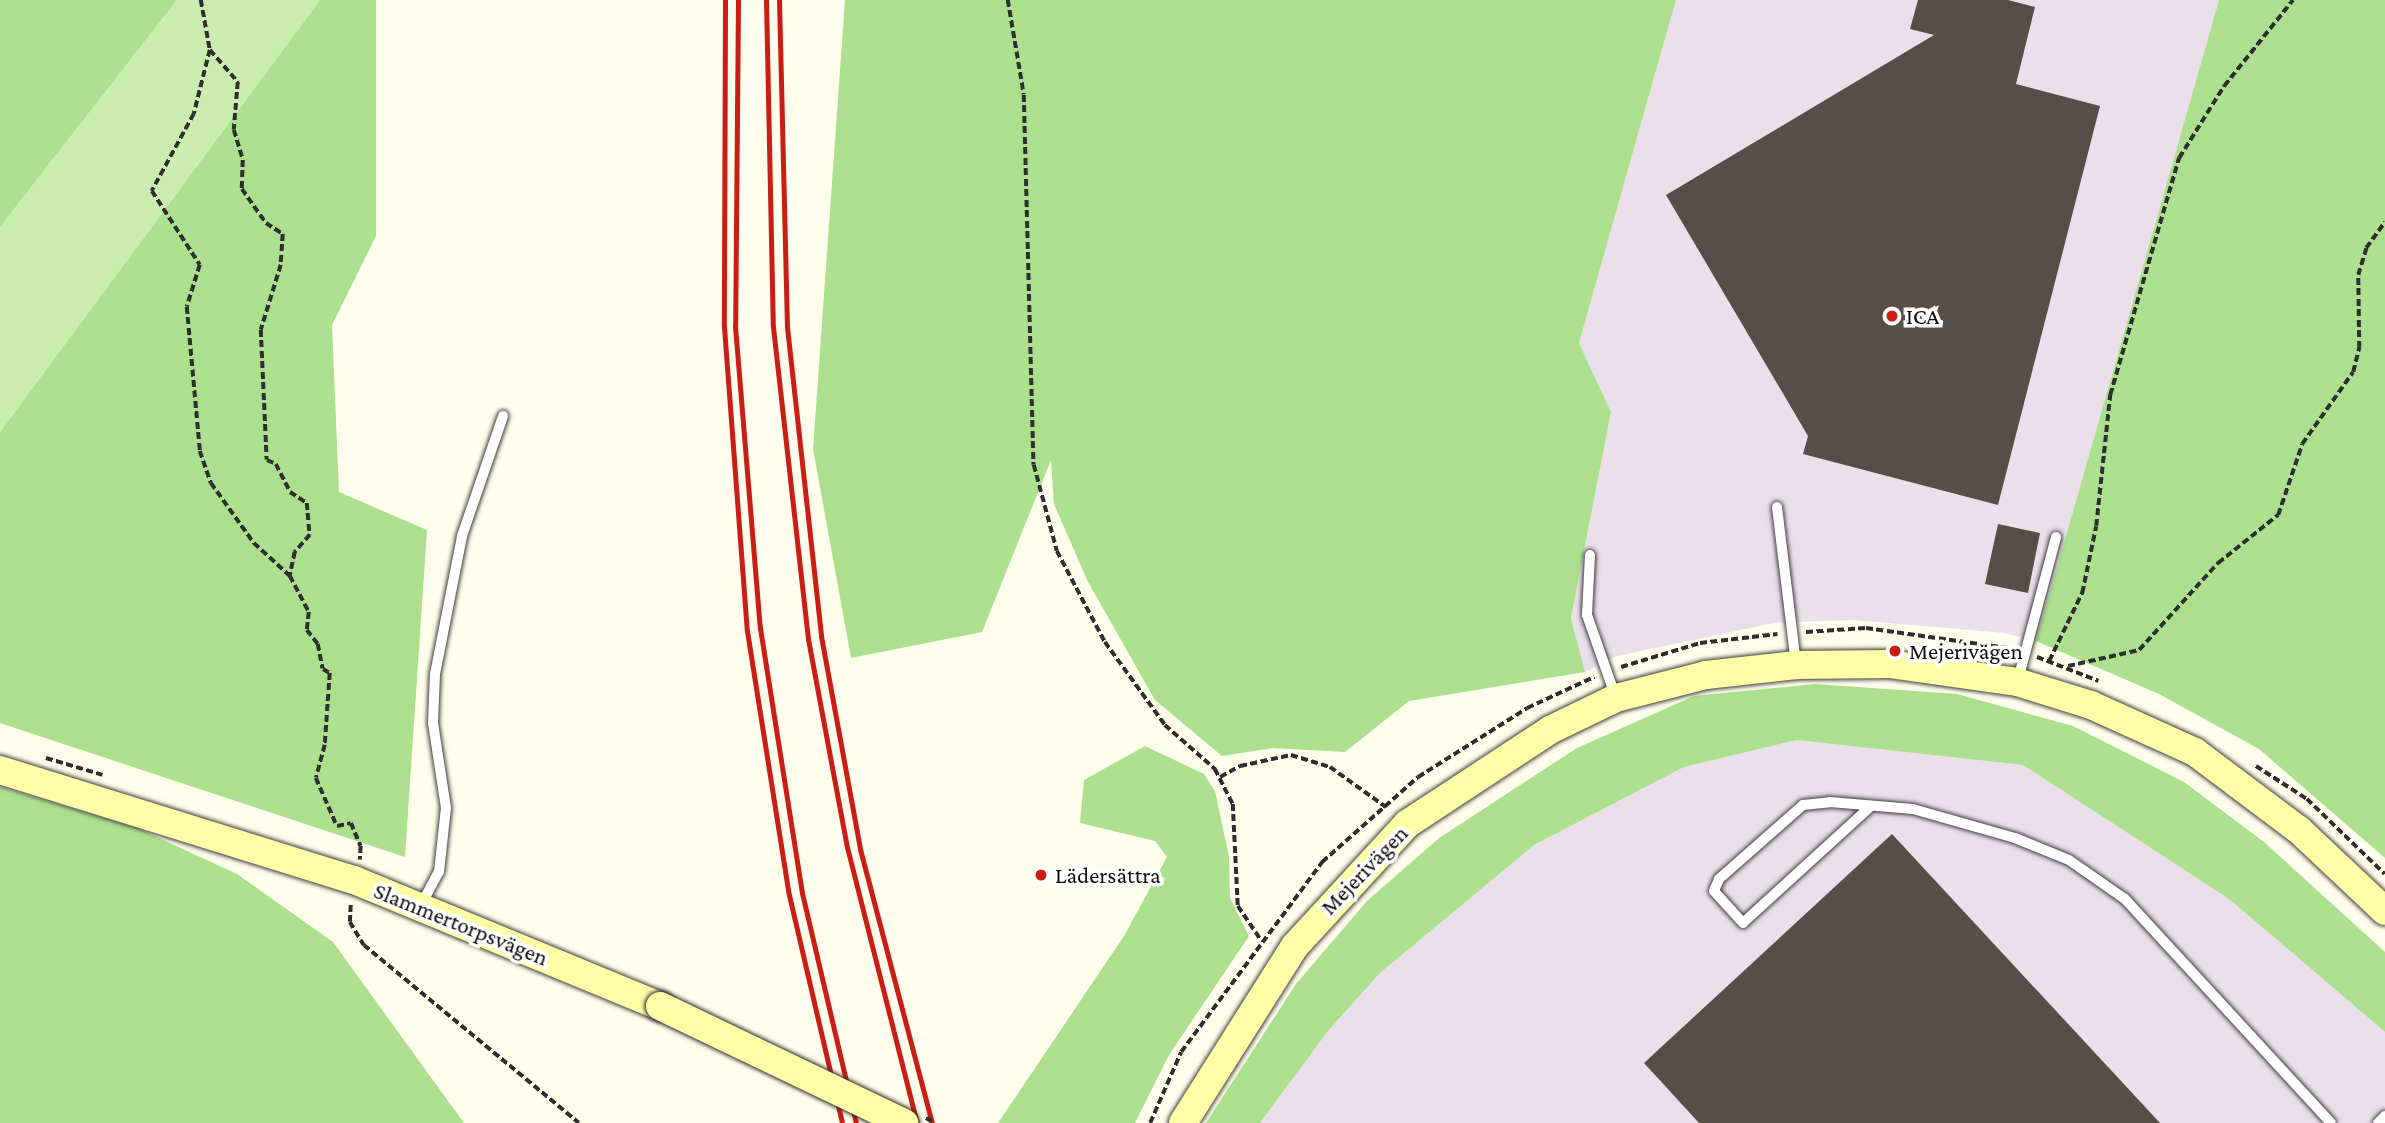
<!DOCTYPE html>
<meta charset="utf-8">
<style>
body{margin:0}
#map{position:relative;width:2385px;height:1123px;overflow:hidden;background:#fffdeb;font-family:"Crimson Pro",serif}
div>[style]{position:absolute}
.industrial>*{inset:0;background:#ecdfec}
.green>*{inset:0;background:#cbeeb0}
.forest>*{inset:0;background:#ace08e}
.building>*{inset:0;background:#564e47}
.path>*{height:3.5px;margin-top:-1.75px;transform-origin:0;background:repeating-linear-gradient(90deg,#2e2e2e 0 7px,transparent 0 10.5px)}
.roads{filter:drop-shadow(0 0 2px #3f3f3f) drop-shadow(0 0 2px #3f3f3f)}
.lane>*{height:10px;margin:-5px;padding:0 5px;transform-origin:5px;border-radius:5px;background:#fff}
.secondary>*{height:28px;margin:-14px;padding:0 14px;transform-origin:14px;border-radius:14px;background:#fffda6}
.rail>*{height:5px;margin:-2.5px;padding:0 2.5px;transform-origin:2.5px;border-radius:2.5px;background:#ca1d16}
.path-bridge>*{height:3.5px;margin-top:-1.75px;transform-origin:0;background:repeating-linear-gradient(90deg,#2e2e2e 0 7px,transparent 0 10.5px)}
.bridges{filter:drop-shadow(0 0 2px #2e2e2e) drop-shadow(0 0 2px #2e2e2e)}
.secondary-bridge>*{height:28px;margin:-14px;padding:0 14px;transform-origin:14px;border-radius:14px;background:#fffda6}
.dots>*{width:19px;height:19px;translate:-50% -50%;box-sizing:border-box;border:4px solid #fff;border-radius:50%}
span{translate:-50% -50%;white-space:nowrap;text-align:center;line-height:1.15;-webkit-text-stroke:7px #fff;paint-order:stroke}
.poi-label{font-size:23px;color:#0c0c0c}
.left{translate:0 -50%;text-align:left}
.street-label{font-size:23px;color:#0c0c0c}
</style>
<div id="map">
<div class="industrial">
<i style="clip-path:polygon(1676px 0,2219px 0,2036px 641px,2004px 633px,1853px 620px,1774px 623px,1617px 656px,1585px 672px,1571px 618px,1611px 412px,1579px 343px)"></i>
<i style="clip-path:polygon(1797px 740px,2023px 765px,2229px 899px,2385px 1032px,2385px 1123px,1260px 1123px,1328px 1031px,1380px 973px,1534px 845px,1684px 767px)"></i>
</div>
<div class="green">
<i style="clip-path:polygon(177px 0,320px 0,0 432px,0 227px)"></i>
</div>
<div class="forest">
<i style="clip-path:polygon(0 0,177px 0,0 227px)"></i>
<i style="clip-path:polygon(320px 0,376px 0,376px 236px,332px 325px,339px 492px,427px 530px,405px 857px,0 723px,0 432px)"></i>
<i style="clip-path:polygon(845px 0,1676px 0,1579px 343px,1611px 412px,1571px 618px,1585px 672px,1409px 701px,1345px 752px,1273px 748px,1222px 756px,1155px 700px,1088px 582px,1054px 504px,1051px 460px,982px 632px,851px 658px,813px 449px)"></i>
<i style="clip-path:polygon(2219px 0,2385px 0,2385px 858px,2259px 749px,2159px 694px,2036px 641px)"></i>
<i style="clip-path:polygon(1815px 684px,1957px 694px,2073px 726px,2184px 782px,2264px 842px,2385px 952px,2385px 1032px,2229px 899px,2023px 765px,1797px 740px,1684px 767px,1534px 845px,1380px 973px,1328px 1031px,1260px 1123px,1206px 1123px,1296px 984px,1367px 901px,1439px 838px,1577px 748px,1694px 696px)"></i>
<i style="clip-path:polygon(1145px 746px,1204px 774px,1215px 791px,1229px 857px,1230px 898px,1249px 936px,1169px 1055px,1135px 1123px,998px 1123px,1124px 936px,1167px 857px,1155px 841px,1080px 823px,1084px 780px)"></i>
<i style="clip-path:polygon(0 787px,135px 827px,237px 874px,333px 942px,464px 1123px,0 1123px)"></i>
</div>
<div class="building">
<i style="clip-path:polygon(1918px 0,2008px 0,2035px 7px,2016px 84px,2100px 106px,1998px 505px,1803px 454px,1808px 436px,1666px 195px,1934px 35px,1910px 29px)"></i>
<i style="clip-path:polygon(1998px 524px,2040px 533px,2028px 593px,1985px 584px)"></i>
<i style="clip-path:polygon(1892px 834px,2160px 1123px,1699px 1123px,1644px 1063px)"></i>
</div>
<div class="path">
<i style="left:201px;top:0;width:51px;rotate:79.8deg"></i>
<i style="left:210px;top:50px;width:43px;rotate:48.8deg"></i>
<i style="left:238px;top:82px;width:48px;rotate:94.8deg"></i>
<i style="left:234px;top:130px;width:31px;rotate:73deg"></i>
<i style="left:243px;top:160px;width:29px;rotate:92deg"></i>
<i style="left:242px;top:189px;width:42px;rotate:54.8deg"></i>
<i style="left:266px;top:223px;width:20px;rotate:33deg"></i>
<i style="left:283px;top:234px;width:31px;rotate:94deg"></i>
<i style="left:281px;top:265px;width:68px;rotate:107.1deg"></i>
<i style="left:261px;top:330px;width:130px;rotate:87.4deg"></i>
<i style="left:267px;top:460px;width:10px;rotate:24deg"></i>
<i style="left:276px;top:464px;width:31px;rotate:63deg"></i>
<i style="left:290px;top:492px;width:20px;rotate:33deg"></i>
<i style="left:307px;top:503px;width:32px;rotate:85deg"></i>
<i style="left:310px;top:535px;width:23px;rotate:131deg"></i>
<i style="left:295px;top:552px;width:25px;rotate:102deg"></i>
<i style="left:290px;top:576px;width:41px;rotate:62.2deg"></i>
<i style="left:309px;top:612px;width:18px;rotate:96deg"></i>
<i style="left:307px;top:630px;width:18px;rotate:52deg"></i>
<i style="left:318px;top:644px;width:25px;rotate:79deg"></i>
<i style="left:323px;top:669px;width:8px;rotate:30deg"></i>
<i style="left:330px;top:673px;width:72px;rotate:94deg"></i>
<i style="left:325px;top:745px;width:34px;rotate:105deg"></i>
<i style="left:316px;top:778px;width:52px;rotate:66.4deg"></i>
<i style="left:337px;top:826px;width:14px;rotate:-12deg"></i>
<i style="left:351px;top:823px;width:25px;rotate:67deg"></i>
<i style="left:361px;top:846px;width:14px;rotate:94deg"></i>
<i style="left:1008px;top:0;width:96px;rotate:80.4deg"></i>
<i style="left:1024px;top:95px;width:370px;rotate:88.5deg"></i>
<i style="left:1034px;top:465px;width:89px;rotate:75deg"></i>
<i style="left:1057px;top:551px;width:103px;rotate:62.2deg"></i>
<i style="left:1105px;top:642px;width:102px;rotate:54.1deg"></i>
<i style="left:1165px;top:725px;width:67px;rotate:41.3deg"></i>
<i style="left:1215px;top:769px;width:39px;rotate:63deg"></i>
<i style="left:1233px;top:804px;width:102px;rotate:87.2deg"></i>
<i style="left:1238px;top:906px;width:41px;rotate:55.9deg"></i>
<i style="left:210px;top:50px;width:66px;rotate:104deg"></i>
<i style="left:194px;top:114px;width:88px;rotate:118.6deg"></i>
<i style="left:152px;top:191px;width:88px;rotate:57deg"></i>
<i style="left:200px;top:265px;width:44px;rotate:107.2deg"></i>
<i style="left:187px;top:307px;width:145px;rotate:84.8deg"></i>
<i style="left:200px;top:451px;width:34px;rotate:71deg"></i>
<i style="left:211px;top:483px;width:74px;rotate:54.4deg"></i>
<i style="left:254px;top:543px;width:49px;rotate:42.5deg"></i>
<i style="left:1806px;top:632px;width:60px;rotate:-3.8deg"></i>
<i style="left:1866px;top:628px;width:148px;rotate:8.1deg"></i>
<i style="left:2037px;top:657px;width:66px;rotate:21.2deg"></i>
<i style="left:2049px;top:661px;width:76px;rotate:-64.1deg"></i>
<i style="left:2082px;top:593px;width:68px;rotate:-78.2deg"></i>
<i style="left:2096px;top:526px;width:132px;rotate:-83.9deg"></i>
<i style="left:2110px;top:395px;width:247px;rotate:-73.8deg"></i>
<i style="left:2179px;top:158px;width:85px;rotate:-58deg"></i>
<i style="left:2224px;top:86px;width:110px;rotate:-51.3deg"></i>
<i style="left:2068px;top:666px;width:73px;rotate:-12.7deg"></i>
<i style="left:2139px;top:650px;width:118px;rotate:-47.8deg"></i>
<i style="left:2218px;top:563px;width:77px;rotate:-38.7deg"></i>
<i style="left:2278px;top:515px;width:75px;rotate:-71.3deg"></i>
<i style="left:2302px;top:444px;width:88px;rotate:-54.7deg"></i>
<i style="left:2353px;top:372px;width:25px;rotate:-76deg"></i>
<i style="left:2359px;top:348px;width:73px;rotate:-90.8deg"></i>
<i style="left:2358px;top:275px;width:28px;rotate:-73deg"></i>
<i style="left:2366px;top:248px;width:32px;rotate:-54deg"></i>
<i style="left:1621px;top:667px;width:83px;rotate:-16.9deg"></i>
<i style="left:1700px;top:643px;width:78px;rotate:-6.7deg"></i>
<i style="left:46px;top:758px;width:59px;rotate:16.6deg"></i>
<i style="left:2256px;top:766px;width:61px;rotate:32.9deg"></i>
<i style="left:2307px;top:799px;width:108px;rotate:43.9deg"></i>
<i style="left:1220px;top:777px;width:23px;rotate:-29deg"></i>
<i style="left:1240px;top:766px;width:52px;rotate:-12.2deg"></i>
<i style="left:1291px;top:755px;width:41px;rotate:17.1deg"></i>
<i style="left:1330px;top:767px;width:69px;rotate:35.5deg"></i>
<i style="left:351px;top:905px;width:17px;rotate:93deg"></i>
<i style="left:350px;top:922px;width:27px;rotate:59deg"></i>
<i style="left:364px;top:945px;width:279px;rotate:39.6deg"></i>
<i style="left:1150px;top:1123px;width:77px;rotate:-66.4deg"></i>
<i style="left:1181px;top:1052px;width:237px;rotate:-53.4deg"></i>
<i style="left:1322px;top:862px;width:128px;rotate:-41.5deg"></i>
<i style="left:1418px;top:777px;width:129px;rotate:-32.3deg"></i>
<i style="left:1527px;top:708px;width:74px;rotate:-24.8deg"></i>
</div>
<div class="roads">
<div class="lane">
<i style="left:1777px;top:507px;width:158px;rotate:83.1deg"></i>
<i style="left:1590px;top:555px;width:60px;rotate:92.9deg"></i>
<i style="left:1587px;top:615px;width:88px;rotate:70.7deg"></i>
<i style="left:2018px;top:680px;width:148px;rotate:-75.1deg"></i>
<i style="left:1871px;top:806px;width:173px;rotate:137.6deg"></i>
<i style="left:1743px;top:923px;width:43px;rotate:-132.2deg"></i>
<i style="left:1714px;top:891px;width:13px;rotate:-67deg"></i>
<i style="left:1719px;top:879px;width:112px;rotate:-41.4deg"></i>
<i style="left:1803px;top:805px;width:27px;rotate:-6deg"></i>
<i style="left:1830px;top:802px;width:83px;rotate:4.8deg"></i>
<i style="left:1913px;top:809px;width:106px;rotate:15.9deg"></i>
<i style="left:2015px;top:838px;width:58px;rotate:22.2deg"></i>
<i style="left:2069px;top:860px;width:68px;rotate:34.9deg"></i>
<i style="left:2125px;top:899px;width:304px;rotate:47.4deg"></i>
<i style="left:420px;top:907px;width:40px;rotate:-62deg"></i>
<i style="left:439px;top:872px;width:64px;rotate:-83.8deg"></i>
<i style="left:446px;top:808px;width:86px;rotate:-98.7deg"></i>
<i style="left:433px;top:723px;width:49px;rotate:-87.7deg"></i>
<i style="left:435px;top:674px;width:141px;rotate:-78.9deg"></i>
<i style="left:462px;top:536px;width:127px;rotate:-71.1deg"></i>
<i style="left:2378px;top:1123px;width:10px;rotate:-45deg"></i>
</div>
<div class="secondary">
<i style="left:0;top:770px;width:371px;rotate:17.3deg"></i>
<i style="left:354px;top:880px;width:331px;rotate:22.4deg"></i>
<i style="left:1183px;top:1123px;width:209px;rotate:-57.7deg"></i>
<i style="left:1295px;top:946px;width:166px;rotate:-47.4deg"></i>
<i style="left:1407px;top:824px;width:171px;rotate:-33.3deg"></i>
<i style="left:1550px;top:730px;width:73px;rotate:-25.9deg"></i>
<i style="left:1616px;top:698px;width:93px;rotate:-14.3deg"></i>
<i style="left:1706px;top:675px;width:91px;rotate:-6.3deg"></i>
<i style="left:1796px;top:665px;width:93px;rotate:-0.6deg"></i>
<i style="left:1889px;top:664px;width:129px;rotate:8deg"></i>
<i style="left:2017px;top:682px;width:77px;rotate:17.3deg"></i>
<i style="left:2091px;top:705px;width:114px;rotate:24.3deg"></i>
<i style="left:2195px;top:752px;width:130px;rotate:36.9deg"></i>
<i style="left:2299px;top:830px;width:118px;rotate:43.3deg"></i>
</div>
</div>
<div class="rail">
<i style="left:725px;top:0;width:327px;rotate:90.2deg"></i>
<i style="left:724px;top:327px;width:305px;rotate:85.7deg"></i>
<i style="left:747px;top:631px;width:267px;rotate:81deg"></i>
<i style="left:789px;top:895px;width:234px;rotate:76.9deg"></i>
<i style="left:738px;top:0;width:326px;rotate:90.5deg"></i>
<i style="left:735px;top:326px;width:303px;rotate:85.3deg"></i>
<i style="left:760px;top:628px;width:268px;rotate:81deg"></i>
<i style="left:802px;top:893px;width:236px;rotate:76.8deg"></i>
<i style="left:766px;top:0;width:327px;rotate:88.8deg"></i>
<i style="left:773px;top:327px;width:314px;rotate:83.6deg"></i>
<i style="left:808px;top:639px;width:212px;rotate:79.4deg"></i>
<i style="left:847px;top:847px;width:285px;rotate:75.8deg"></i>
<i style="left:779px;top:0;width:327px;rotate:88.6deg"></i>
<i style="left:787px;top:327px;width:311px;rotate:83.7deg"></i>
<i style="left:821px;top:636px;width:217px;rotate:79.6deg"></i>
<i style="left:860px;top:849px;width:283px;rotate:75.3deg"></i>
</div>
<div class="path-bridge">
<i style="left:926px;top:1118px;width:10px;rotate:29deg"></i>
</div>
<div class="bridges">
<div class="secondary-bridge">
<i style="left:660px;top:1006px;width:271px;rotate:25.6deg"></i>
</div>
</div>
<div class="dots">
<i style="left:1892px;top:316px;background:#ca1d16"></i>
<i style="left:1895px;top:651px;background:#ca1d16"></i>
<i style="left:1041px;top:875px;background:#ca1d16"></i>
</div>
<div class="poi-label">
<span class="left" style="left:1906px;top:316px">ICA</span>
<span class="left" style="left:1909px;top:651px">Mejerivägen</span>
<span class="left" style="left:1055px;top:875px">Lädersättra</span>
</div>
<div class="street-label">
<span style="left:1364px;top:870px;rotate:-46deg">Mejerivägen</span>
<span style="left:461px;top:924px;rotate:22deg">Slammertorpsvägen</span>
</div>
</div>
